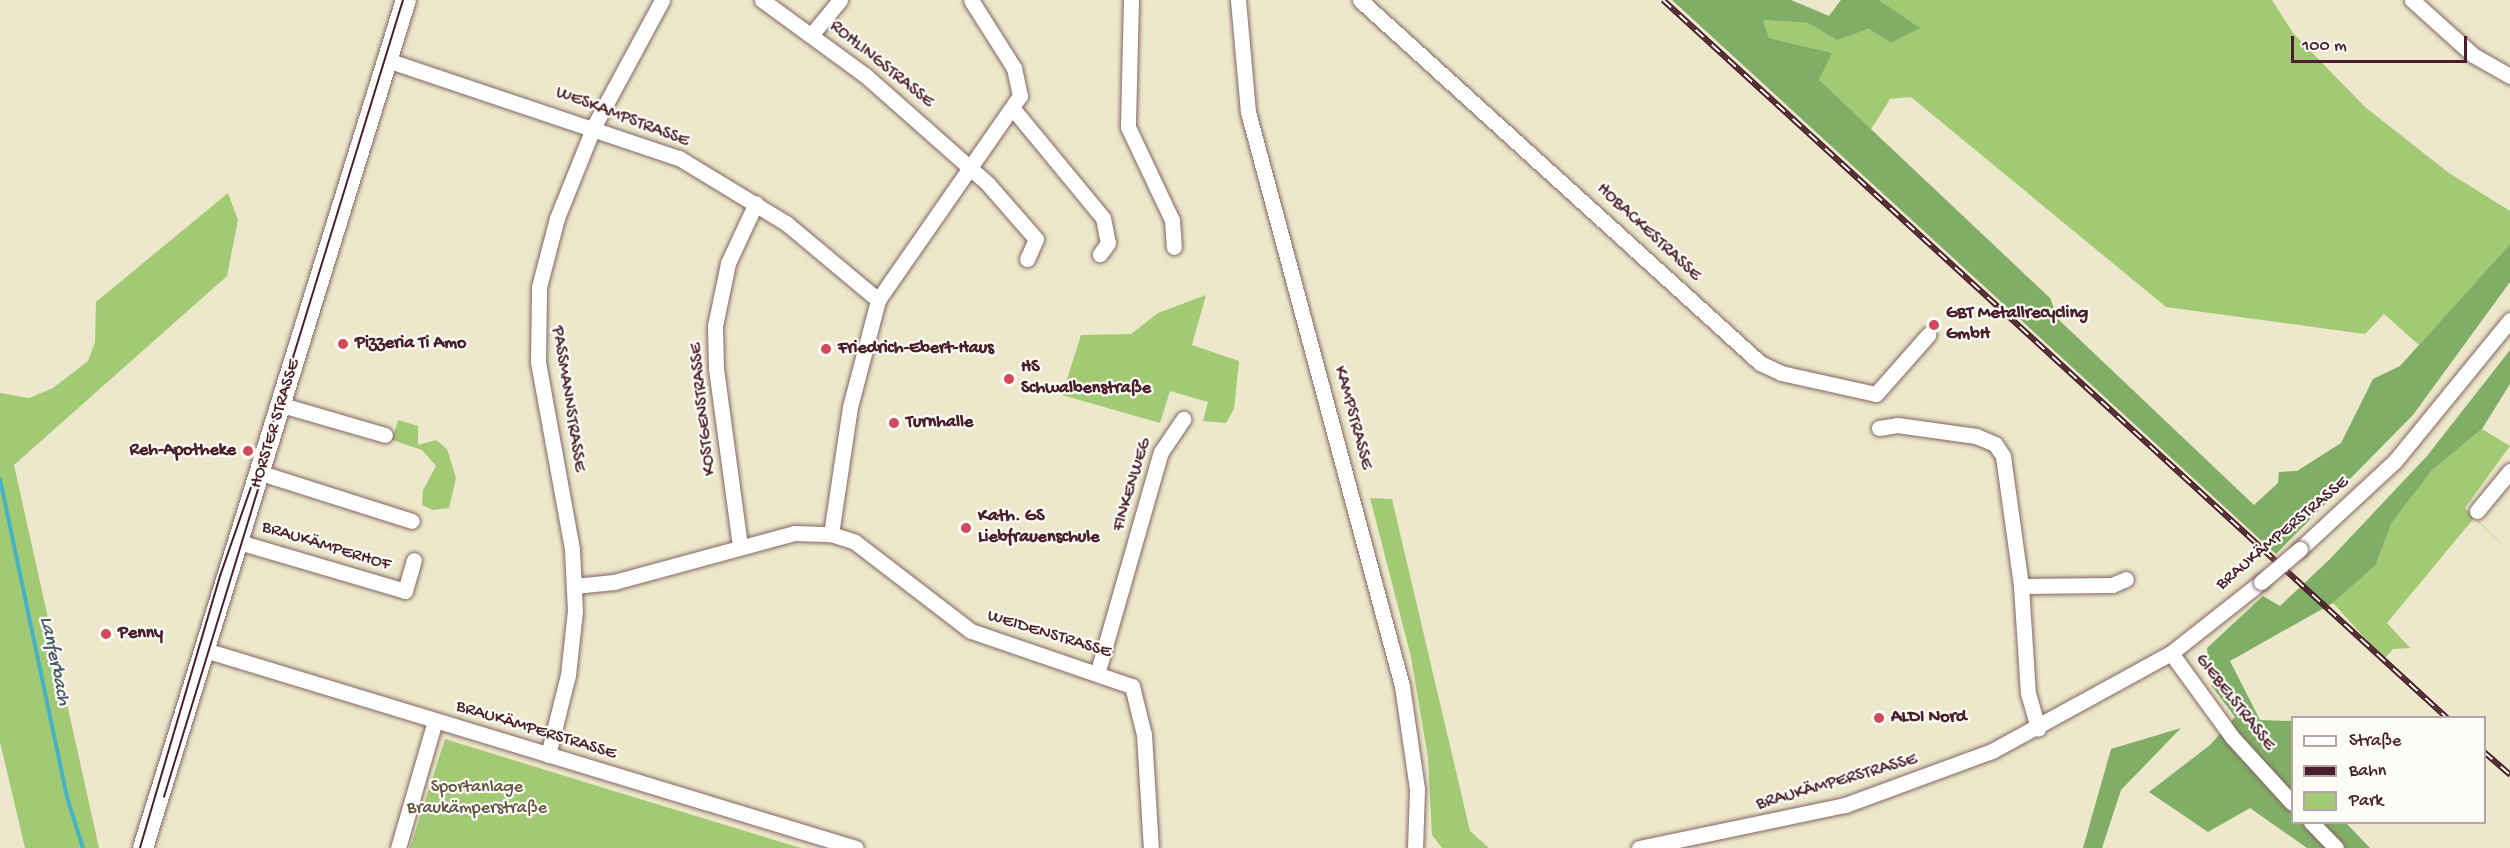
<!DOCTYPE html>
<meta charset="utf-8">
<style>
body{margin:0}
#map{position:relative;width:2510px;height:848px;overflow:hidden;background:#ede8cb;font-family:"Gochi Hand",sans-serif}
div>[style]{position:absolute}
.green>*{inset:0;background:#a2ca75}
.forest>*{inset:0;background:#81ae66}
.stream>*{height:4px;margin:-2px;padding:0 2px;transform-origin:2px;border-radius:2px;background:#47b2c4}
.roads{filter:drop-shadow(0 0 2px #836563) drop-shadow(0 0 2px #836563)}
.minor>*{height:15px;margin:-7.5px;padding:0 7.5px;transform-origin:7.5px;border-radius:7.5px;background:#fff}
.major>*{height:20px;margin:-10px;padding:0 10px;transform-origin:10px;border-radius:10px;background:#fff}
.tram>*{height:1.5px;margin:-0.75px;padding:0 0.75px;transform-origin:0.75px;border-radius:0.75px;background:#4a1f2b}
.rail>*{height:6px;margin-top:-3px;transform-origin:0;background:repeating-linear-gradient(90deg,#fdfcf7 0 11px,#4a1f2b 0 22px);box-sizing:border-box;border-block:2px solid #4a1f2b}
.bridges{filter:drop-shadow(0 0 2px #836563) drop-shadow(0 0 2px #836563)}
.minor-bridge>*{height:15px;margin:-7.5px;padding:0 7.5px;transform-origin:7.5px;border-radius:7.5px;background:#fff}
.dots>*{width:16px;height:16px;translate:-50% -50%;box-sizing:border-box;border:3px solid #fdfcf7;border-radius:50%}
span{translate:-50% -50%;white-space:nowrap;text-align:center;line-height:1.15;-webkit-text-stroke:4.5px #fdfcf7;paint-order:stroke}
.street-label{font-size:18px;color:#4a1f2b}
.poi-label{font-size:18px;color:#4a1f2b;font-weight:700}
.left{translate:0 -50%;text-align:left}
.right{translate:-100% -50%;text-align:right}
.park-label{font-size:18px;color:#645241}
.water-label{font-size:20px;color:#495a68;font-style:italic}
.legend{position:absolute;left:2291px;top:716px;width:195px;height:108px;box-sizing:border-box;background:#fdfcf7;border:2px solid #b5a4a5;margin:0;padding:8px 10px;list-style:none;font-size:18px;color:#4a1f2b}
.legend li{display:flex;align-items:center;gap:12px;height:30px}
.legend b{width:30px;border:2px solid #b5a4a5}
.scale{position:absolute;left:2291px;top:36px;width:176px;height:27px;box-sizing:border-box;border:3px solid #4a1f2b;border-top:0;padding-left:8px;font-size:18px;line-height:21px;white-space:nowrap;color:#4a1f2b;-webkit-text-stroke:4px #fdfcf7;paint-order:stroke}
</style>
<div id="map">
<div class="green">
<i style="clip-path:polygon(1879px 0,2272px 0,2293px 33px,2365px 107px,2449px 173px,2510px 211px,2510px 244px,2419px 345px,2384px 314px,2365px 334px,2166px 307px,1911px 97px,1890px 99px,1870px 131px,1819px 80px,1831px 53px,1769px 38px,1763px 20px,1808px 23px,1837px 40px,1869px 29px,1891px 43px,1919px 28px)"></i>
<i style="clip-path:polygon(228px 193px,238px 220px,227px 276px,14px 465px,99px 848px,25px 848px,0 742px,0 393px,29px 398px,53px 388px,88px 361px,95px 342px,96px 302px)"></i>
<i style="clip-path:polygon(1206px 295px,1192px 345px,1239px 361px,1234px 409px,1226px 423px,1203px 421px,1208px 402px,1170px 391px,1160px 423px,1062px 395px,1081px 335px,1131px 334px,1158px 313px)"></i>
<i style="clip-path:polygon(398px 420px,418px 426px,418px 445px,436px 440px,447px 449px,456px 478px,449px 508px,433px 510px,422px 505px,423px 490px,436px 466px,422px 450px,392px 440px)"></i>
<i style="clip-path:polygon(2482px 429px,2510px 446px,2465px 508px,2510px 552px,2474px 518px,2387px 623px,2410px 648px,2393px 649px,2384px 659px,2333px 603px,2376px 565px,2391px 524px,2432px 470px)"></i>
<i style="clip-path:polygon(1370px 498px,1392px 499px,1470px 831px,1489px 848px,1442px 848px,1432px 835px,1428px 758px,1411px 657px)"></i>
<i style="clip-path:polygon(445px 739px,617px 792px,801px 848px,410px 848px)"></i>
</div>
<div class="forest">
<i style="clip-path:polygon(1672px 0,1791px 0,1829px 16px,1841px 0,1879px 0,1920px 28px,1891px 43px,1869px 29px,1837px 40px,1808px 23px,1763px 20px,1769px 38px,1832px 53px,1819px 80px,2050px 298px,2058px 319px,2254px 505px,2278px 483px,2279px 472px,2297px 471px,2341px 443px,2373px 379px,2400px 366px,2510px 244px,2510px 282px,2413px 415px,2276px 554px)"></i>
<i style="clip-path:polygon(2510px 350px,2510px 384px,2482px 429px,2432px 470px,2391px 524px,2376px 565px,2333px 603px,2230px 661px,2260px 720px,2292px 721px,2292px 822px,2346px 823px,2370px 848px,2307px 848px,2250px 808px,2208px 832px,2149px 792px,2210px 745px,2235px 717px,2211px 685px,2207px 648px,2263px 596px,2280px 606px,2329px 560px,2427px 456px)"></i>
<i style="clip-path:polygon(2181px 728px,2121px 790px,2102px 848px,2083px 848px,2111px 749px)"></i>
</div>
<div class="stream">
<i style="left:0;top:479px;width:325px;rotate:78.1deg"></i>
<i style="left:67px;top:797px;width:53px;rotate:72.6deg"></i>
</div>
<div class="roads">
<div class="minor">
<i style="left:762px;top:0;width:127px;rotate:36.1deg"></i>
<i style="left:865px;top:75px;width:164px;rotate:41.5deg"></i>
<i style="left:988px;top:184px;width:73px;rotate:48.9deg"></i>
<i style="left:1036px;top:239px;width:22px;rotate:114deg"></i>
<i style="left:1131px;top:0;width:127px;rotate:91.4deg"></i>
<i style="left:1128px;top:127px;width:103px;rotate:64.7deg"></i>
<i style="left:1172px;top:220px;width:27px;rotate:86deg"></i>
<i style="left:1238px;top:0;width:112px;rotate:84.9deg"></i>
<i style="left:1248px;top:112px;width:594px;rotate:74.98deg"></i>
<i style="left:1402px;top:686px;width:104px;rotate:81.7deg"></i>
<i style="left:1417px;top:789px;width:59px;rotate:91.9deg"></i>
<i style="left:1360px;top:0;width:540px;rotate:42.22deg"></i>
<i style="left:1760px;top:363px;width:23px;rotate:25deg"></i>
<i style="left:1781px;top:373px;width:97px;rotate:12.5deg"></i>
<i style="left:1876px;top:394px;width:79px;rotate:-48.6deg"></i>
<i style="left:2412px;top:0;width:82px;rotate:42deg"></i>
<i style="left:2473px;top:55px;width:43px;rotate:29.6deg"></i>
<i style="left:812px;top:34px;width:44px;rotate:-50.5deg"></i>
<i style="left:387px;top:60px;width:308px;rotate:18.6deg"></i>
<i style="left:679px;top:158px;width:125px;rotate:31.3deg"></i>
<i style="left:786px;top:223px;width:120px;rotate:39.9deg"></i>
<i style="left:1014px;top:110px;width:140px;rotate:50.5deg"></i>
<i style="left:1103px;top:218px;width:25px;rotate:79deg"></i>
<i style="left:1108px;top:243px;width:14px;rotate:126deg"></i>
<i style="left:282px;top:405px;width:107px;rotate:16.2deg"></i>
<i style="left:1879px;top:428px;width:18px;rotate:-9deg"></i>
<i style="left:1897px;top:425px;width:80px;rotate:7.9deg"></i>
<i style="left:1976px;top:436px;width:21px;rotate:23deg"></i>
<i style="left:1995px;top:444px;width:14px;rotate:56deg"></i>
<i style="left:2003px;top:456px;width:131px;rotate:82.1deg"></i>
<i style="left:2021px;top:586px;width:107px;rotate:86.3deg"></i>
<i style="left:2028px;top:693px;width:37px;rotate:74deg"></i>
<i style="left:261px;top:473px;width:158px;rotate:17.6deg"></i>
<i style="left:2477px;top:511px;width:52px;rotate:-50.5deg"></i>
<i style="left:831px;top:534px;width:128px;rotate:-81.5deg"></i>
<i style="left:850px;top:407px;width:111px;rotate:-75.3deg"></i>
<i style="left:878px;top:300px;width:249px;rotate:-55.2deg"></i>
<i style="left:1020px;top:96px;width:29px;rotate:-102deg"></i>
<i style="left:1014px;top:68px;width:80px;rotate:-122.3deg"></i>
<i style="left:239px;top:542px;width:173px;rotate:16.4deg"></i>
<i style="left:405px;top:591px;width:32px;rotate:-74deg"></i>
<i style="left:740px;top:546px;width:180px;rotate:-97.7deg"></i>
<i style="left:716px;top:368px;width:42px;rotate:-91.4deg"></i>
<i style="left:715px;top:326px;width:64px;rotate:-78.3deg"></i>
<i style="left:728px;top:263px;width:66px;rotate:-65deg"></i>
<i style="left:2300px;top:549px;width:129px;rotate:-42.8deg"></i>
<i style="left:2395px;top:461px;width:182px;rotate:-50.8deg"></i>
<i style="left:574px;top:586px;width:40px;rotate:-5.7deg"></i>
<i style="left:614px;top:582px;width:187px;rotate:-15.2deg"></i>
<i style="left:794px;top:533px;width:37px;rotate:2deg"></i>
<i style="left:831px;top:534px;width:25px;rotate:18deg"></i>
<i style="left:855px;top:542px;width:146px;rotate:37.5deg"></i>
<i style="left:971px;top:631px;width:170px;rotate:18.9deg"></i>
<i style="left:1132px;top:686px;width:50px;rotate:76.2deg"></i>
<i style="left:1144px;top:735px;width:113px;rotate:86.5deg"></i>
<i style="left:2021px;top:586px;width:91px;rotate:-0.6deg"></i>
<i style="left:2112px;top:585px;width:15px;rotate:-23deg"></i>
<i style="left:205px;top:650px;width:680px;rotate:16.92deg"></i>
<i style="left:2171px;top:653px;width:104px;rotate:54deg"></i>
<i style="left:2232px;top:737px;width:89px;rotate:47.7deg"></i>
<i style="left:1098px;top:671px;width:228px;rotate:-74deg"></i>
<i style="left:1161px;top:452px;width:40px;rotate:-56deg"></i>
<i style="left:548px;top:755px;width:82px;rotate:-76deg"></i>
<i style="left:568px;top:675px;width:64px;rotate:-83.8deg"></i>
<i style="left:575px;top:611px;width:62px;rotate:-92.8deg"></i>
<i style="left:572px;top:549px;width:190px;rotate:-100.3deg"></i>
<i style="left:538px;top:362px;width:75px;rotate:-89.2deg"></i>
<i style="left:539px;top:287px;width:71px;rotate:-75.4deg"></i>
<i style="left:557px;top:218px;width:99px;rotate:-68.1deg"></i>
<i style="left:594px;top:126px;width:143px;rotate:-61.6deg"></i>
<i style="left:2311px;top:822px;width:36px;rotate:46deg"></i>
<i style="left:398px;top:848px;width:132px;rotate:-73.8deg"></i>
<i style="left:1639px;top:848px;width:210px;rotate:-11.8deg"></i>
<i style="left:1845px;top:805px;width:157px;rotate:-20.2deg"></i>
<i style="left:1992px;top:751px;width:204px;rotate:-28.7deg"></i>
<i style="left:2171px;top:653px;width:115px;rotate:-38.3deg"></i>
</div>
<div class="major">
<i style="left:143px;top:848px;width:888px;rotate:-72.77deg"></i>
</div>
</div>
<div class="tram">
<i style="left:164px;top:797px;width:342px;rotate:-73deg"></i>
<i style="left:140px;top:848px;width:284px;rotate:-73.6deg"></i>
<i style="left:220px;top:576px;width:145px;rotate:-70.7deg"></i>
<i style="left:268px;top:439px;width:459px;rotate:-72.9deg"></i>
</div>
<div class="rail">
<i style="left:1663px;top:0;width:1063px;rotate:42.48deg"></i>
<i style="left:2484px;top:752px;width:35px;rotate:41deg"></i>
</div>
<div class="bridges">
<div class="minor-bridge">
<i style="left:2261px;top:582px;width:51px;rotate:-40.2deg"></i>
</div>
</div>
<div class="dots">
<i style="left:1934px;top:325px;background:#d1495b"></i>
<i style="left:343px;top:344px;background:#d1495b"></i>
<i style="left:826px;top:349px;background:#d1495b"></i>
<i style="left:1009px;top:379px;background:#d1495b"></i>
<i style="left:894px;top:423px;background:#d1495b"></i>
<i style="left:248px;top:451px;background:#d1495b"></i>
<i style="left:966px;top:528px;background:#d1495b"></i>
<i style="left:106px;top:634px;background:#d1495b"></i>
<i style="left:1879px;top:718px;background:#d1495b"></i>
</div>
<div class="street-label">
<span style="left:881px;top:65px;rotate:39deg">ROHLINGSTRASSE</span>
<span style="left:622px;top:118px;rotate:21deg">WESKAMPSTRASSE</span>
<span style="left:1648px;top:233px;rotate:43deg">HOBACKESTRASSE</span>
<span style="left:567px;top:399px;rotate:81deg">PASSMANNSTRASSE</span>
<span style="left:704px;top:409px;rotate:-96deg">KOSTGENSTRASSE</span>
<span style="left:1352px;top:418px;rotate:75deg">KAMPSTRASSE</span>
<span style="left:276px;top:424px;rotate:-73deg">HORSTER STRASSE</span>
<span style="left:1133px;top:485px;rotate:-73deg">FINKENWEG</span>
<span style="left:2283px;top:534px;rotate:-40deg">BRAUKÄMPERSTRASSE</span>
<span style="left:326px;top:547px;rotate:17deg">BRAUKÄMPERHOF</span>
<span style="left:1049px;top:635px;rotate:17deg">WEIDENSTRASSE</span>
<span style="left:2234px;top:703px;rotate:52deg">GIEBELSTRASSE</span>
<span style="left:536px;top:731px;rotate:17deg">BRAUKÄMPERSTRASSE</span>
<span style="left:1837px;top:783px;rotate:-16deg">BRAUKÄMPERSTRASSE</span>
</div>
<div class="poi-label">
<span class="left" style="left:1946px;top:325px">GBT Metallrecycling<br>GmbH</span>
<span class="left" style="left:355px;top:344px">Pizzeria Ti Amo</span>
<span class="left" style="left:838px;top:349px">Friedrich-Ebert-Haus</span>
<span class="left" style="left:1021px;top:379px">HS<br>Schwalbenstraße</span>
<span class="left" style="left:906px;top:423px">Turnhalle</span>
<span class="right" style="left:236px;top:451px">Reh-Apotheke</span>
<span class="left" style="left:978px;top:528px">Kath. GS<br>Liebfrauenschule</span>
<span class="left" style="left:118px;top:634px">Penny</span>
<span class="left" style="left:1891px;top:718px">ALDI Nord</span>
</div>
<div class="park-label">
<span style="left:477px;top:799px">Sportanlage<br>Braukämperstraße</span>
</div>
<div class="water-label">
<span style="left:54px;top:661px;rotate:78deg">Lanferbach</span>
</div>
<ul class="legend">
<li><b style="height:8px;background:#fff"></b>Straße</li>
<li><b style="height:8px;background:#4a1f2b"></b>Bahn</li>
<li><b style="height:16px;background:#a2ca75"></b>Park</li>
</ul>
<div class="scale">100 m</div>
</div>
